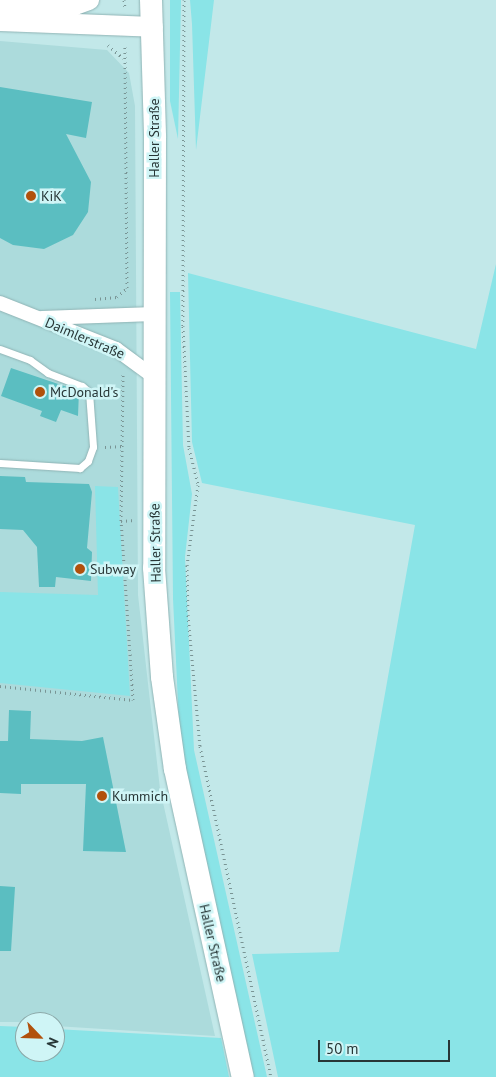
<!DOCTYPE html>
<meta charset="utf-8">
<style>
body{margin:0}
#map{position:relative;width:496px;height:1077px;overflow:hidden;background:#c2e8e9;font-family:"PT Sans",sans-serif}
div>[style]{position:absolute}
.built>*{inset:0;background:#acdbdc}
.green>*{inset:0;background:#8ae4e7}
.building>*{inset:0;background:#5bbec1}
.path>*{height:3px;margin-top:-1.5px;transform-origin:0;background:repeating-linear-gradient(90deg,#799494 0 1px,transparent 0 5px)}
.roads{filter:drop-shadow(0 0 1px #8fb3b4) drop-shadow(0 0 1px #8fb3b4)}
.lane>*{height:7px;margin:-3.5px;padding:0 3.5px;transform-origin:3.5px;border-radius:3.5px;background:#fff}
.street>*{height:14px;margin:-7px;padding:0 7px;transform-origin:7px;border-radius:7px;background:#fff}
.secondary>*{height:20px;margin:-10px;padding:0 10px;transform-origin:10px;border-radius:10px;background:#fff}
.primary>*{height:22px;margin:-11px;padding:0 11px;transform-origin:11px;border-radius:11px;background:#fff}
.dots>*{width:14px;height:14px;translate:-50% -50%;box-sizing:border-box;border:2px solid #cff5f6;border-radius:50%}
span{translate:-50% -50%;white-space:nowrap;text-align:center;line-height:1.15;-webkit-text-stroke:5px #cff5f6;paint-order:stroke}
.street-label{font-size:14px;color:#273636}
.poi-label{font-size:14px;color:#273636}
.left{translate:0 -50%;text-align:left}
.north{position:absolute;left:15px;top:1012px;width:50px;height:50px;box-sizing:border-box;background:#cff5f6;border:1px solid #8ca9a9;border-radius:50%;rotate:114deg;font-size:14px;font-weight:700;line-height:20px;text-align:center;color:#273636}
.north::after{content:'';display:block;margin:auto;width:18px;height:22px;background:#b1510c;clip-path:polygon(50% 0,100% 100%,50% 72%,0 100%)}
.scale{position:absolute;left:318px;top:1040px;width:132px;height:22px;box-sizing:border-box;border:2px solid #273636;border-top:0;padding-left:6px;font-size:15px;line-height:18px;white-space:nowrap;color:#273636;-webkit-text-stroke:4px #cff5f6;paint-order:stroke}
</style>
<div id="map">
<div class="built">
<i style="clip-path:polygon(0 41px,107px 50px,129px 73px,135px 106px,138px 595px,160px 789px,215px 1036px,55px 1026px,55px 1022px,0 1022px)"></i>
</div>
<div class="green">
<i style="clip-path:polygon(170px 0,181px 0,178px 139px,170px 101px)"></i>
<i style="clip-path:polygon(190px 0,214px 0,196px 150px,192px 24px)"></i>
<i style="clip-path:polygon(496px 264px,496px 1077px,278px 1077px,252px 954px,339px 952px,415px 525px,202px 483px,192px 442px,188px 273px,476px 349px)"></i>
<i style="clip-path:polygon(170px 292px,180px 292px,183px 445px,192px 494px,185px 557px,194px 750px,267px 1077px,254px 1077px,180px 744px,173px 599px)"></i>
<i style="clip-path:polygon(95px 486px,118px 487px,130px 696px,0 683px,0 592px,98px 595px)"></i>
<i style="clip-path:polygon(0 1026px,25px 1027px,25px 1052px,55px 1052px,55px 1029px,221px 1038px,229px 1077px,0 1077px)"></i>
</div>
<div class="building">
<i style="clip-path:polygon(0 87px,92px 102px,86px 138px,66px 134px,91px 182px,88px 212px,73px 235px,44px 249px,13px 245px,0 238px)"></i>
<i style="clip-path:polygon(11px 368px,79px 391px,78px 416px,61px 410px,56px 422px,40px 416px,42px 411px,1px 396px)"></i>
<i style="clip-path:polygon(0 476px,25px 477px,26px 482px,89px 484px,92px 492px,87px 548px,92px 552px,91px 581px,56px 577px,55px 587px,39px 587px,37px 547px,23px 530px,0 529px)"></i>
<i style="clip-path:polygon(9px 710px,31px 711px,30px 739px,82px 741px,103px 737px,126px 852px,83px 851px,86px 784px,21px 784px,21px 794px,0 793px,0 741px,8px 741px)"></i>
<i style="clip-path:polygon(0 886px,15px 887px,11px 951px,0 951px)"></i>
</div>
<div class="path">
<i style="left:124px;top:0;width:8px;rotate:83deg"></i>
<i style="left:184px;top:0;width:326px;rotate:90.2deg"></i>
<i style="left:183px;top:326px;width:122px;rotate:87.2deg"></i>
<i style="left:189px;top:448px;width:38px;rotate:76deg"></i>
<i style="left:198px;top:485px;width:81px;rotate:97.8deg"></i>
<i style="left:187px;top:565px;width:50px;rotate:88.9deg"></i>
<i style="left:188px;top:615px;width:132px;rotate:84.8deg"></i>
<i style="left:200px;top:746px;width:339px;rotate:77.9deg"></i>
<i style="left:108px;top:45px;width:20px;rotate:41deg"></i>
<i style="left:95px;top:299px;width:22px;rotate:-5deg"></i>
<i style="left:117px;top:297px;width:13px;rotate:-42deg"></i>
<i style="left:127px;top:288px;width:244px;rotate:-90.5deg"></i>
<i style="left:105px;top:447px;width:19px;rotate:-3deg"></i>
<i style="left:121px;top:521px;width:14px;rotate:-4deg"></i>
<i style="left:0;top:686px;width:134px;rotate:6deg"></i>
<i style="left:133px;top:700px;width:179px;rotate:-93.8deg"></i>
<i style="left:121px;top:521px;width:149px;rotate:-89.2deg"></i>
</div>
<div class="roads">
<div class="lane">
<i style="left:0;top:349px;width:32px;rotate:20deg"></i>
<i style="left:30px;top:360px;width:22px;rotate:36deg"></i>
<i style="left:48px;top:373px;width:36px;rotate:21deg"></i>
<i style="left:82px;top:386px;width:9px;rotate:41deg"></i>
<i style="left:89px;top:392px;width:55px;rotate:85.8deg"></i>
<i style="left:93px;top:447px;width:15px;rotate:110deg"></i>
<i style="left:88px;top:461px;width:11px;rotate:139deg"></i>
<i style="left:80px;top:468px;width:80px;rotate:-176.4deg"></i>
</div>
<div class="street">
<i style="left:0;top:303px;width:125px;rotate:21.6deg"></i>
<i style="left:116px;top:349px;width:47px;rotate:36.4deg"></i>
<i style="left:42px;top:318px;width:112px;rotate:-2deg"></i>
</div>
<div class="secondary">
<i style="left:0;top:7px;width:61px;rotate:2.8deg"></i>
<i style="left:61px;top:10px;width:30px;rotate:-20deg"></i>
<i style="left:0;top:21px;width:153px;rotate:2.2deg"></i>
</div>
<div class="primary">
<i style="left:151px;top:0;width:138px;rotate:88.3deg"></i>
<i style="left:155px;top:138px;width:430px;rotate:90.1deg"></i>
<i style="left:154px;top:568px;width:109px;rotate:85.8deg"></i>
<i style="left:162px;top:677px;width:93px;rotate:82deg"></i>
<i style="left:175px;top:769px;width:315px;rotate:77.6deg"></i>
</div>
</div>
<div class="dots">
<i style="left:31px;top:196px;background:#b1510c"></i>
<i style="left:40px;top:392px;background:#b1510c"></i>
<i style="left:80px;top:569px;background:#b1510c"></i>
<i style="left:102px;top:796px;background:#b1510c"></i>
</div>
<div class="street-label">
<span style="left:154px;top:138px;rotate:-90deg">Haller Straße</span>
<span style="left:85px;top:338px;rotate:23deg">Daimlerstraße</span>
<span style="left:155px;top:543px;rotate:-91deg">Haller Straße</span>
<span style="left:213px;top:943px;rotate:77deg">Haller Straße</span>
</div>
<div class="poi-label">
<span class="left" style="left:41px;top:196px">KiK</span>
<span class="left" style="left:50px;top:392px">McDonald's</span>
<span class="left" style="left:90px;top:569px">Subway</span>
<span class="left" style="left:112px;top:796px">Kummich</span>
</div>
<div class="north">N</div>
<div class="scale">50 m</div>
</div>
